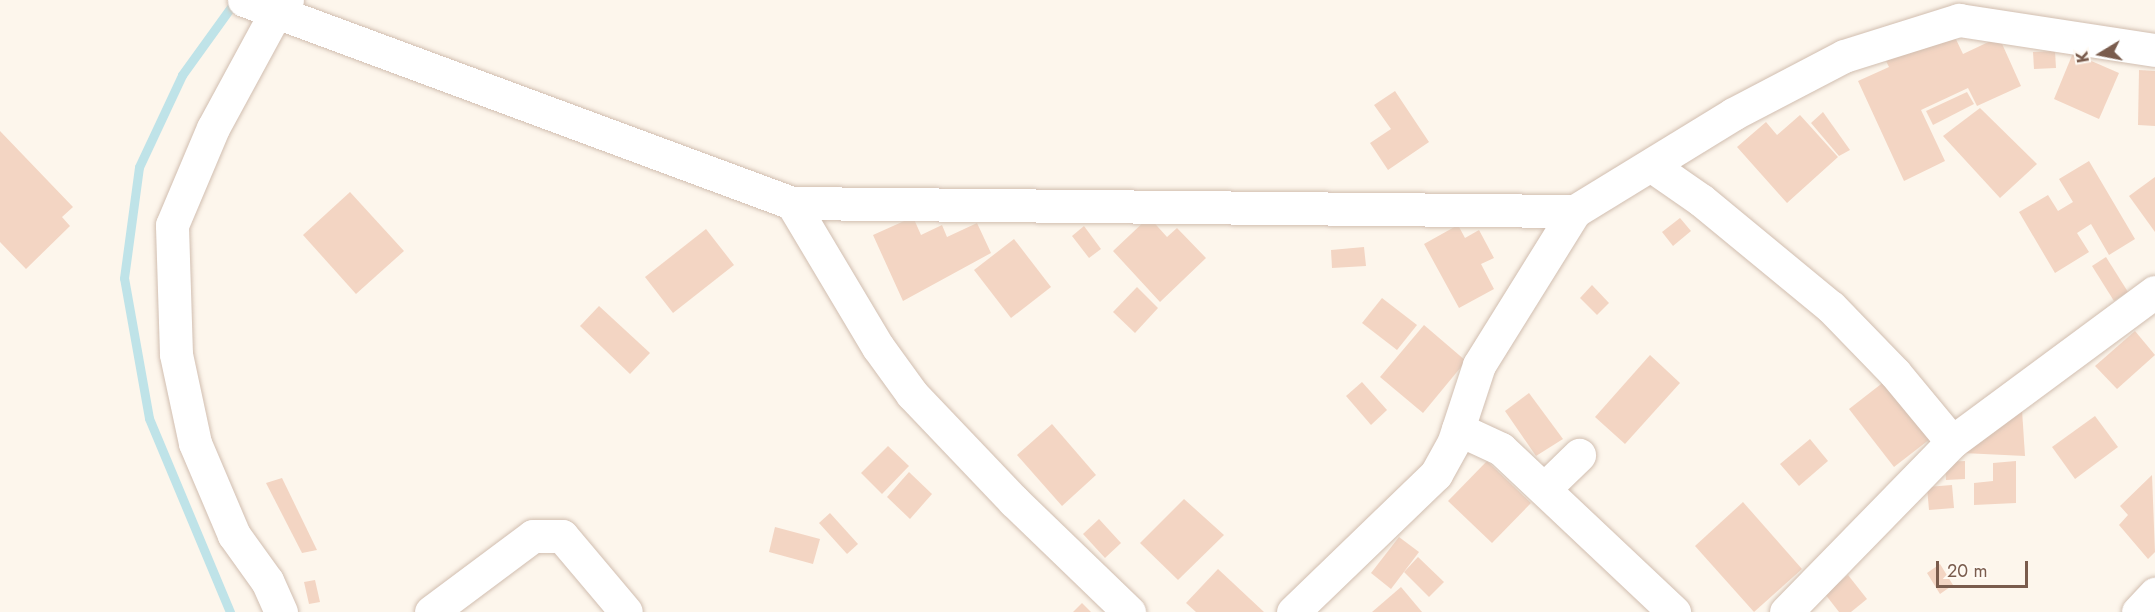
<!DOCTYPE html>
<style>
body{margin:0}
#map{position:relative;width:2155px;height:612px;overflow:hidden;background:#fdf6ec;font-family:Jost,sans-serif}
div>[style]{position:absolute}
.stream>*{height:9px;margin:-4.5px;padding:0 4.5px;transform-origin:4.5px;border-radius:4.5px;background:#bfe3e8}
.building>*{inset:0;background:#f3d5c3}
.roads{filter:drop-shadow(0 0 2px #d1beb0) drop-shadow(0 0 2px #d1beb0)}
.minor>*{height:33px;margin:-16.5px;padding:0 16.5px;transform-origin:16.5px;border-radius:16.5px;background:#fff}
span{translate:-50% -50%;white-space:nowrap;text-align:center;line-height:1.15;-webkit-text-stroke:6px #fffaf3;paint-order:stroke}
.north{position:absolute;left:2071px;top:24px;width:60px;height:60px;-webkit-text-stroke:4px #fffaf3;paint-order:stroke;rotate:260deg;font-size:16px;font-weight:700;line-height:24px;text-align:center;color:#7a5c4d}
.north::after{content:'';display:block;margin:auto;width:21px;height:27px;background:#7a5c4d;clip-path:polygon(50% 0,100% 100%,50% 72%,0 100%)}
.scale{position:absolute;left:1936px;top:561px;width:92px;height:27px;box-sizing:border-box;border:3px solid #7a5c4d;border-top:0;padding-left:8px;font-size:18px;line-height:21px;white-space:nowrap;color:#7a5c4d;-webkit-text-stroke:4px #fffaf3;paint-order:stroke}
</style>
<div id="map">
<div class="stream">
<i style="left:230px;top:612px;width:210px;rotate:-112.7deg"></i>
<i style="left:149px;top:418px;width:142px;rotate:-100.1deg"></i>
<i style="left:124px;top:278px;width:112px;rotate:-82.3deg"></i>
<i style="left:139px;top:167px;width:102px;rotate:-64.9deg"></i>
<i style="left:182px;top:75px;width:92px;rotate:-54.2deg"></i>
</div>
<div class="building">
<i style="clip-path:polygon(1952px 31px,1963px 54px,1999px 37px,2021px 86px,1977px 106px,1968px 88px,1921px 110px,1945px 161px,1904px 181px,1858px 81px,1889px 67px,1886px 61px)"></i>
<i style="clip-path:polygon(2055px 51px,2056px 68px,2034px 69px,2033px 52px)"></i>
<i style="clip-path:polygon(2073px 53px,2119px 73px,2099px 119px,2054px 99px)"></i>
<i style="clip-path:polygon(2139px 70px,2155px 71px,2155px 126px,2138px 125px)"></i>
<i style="clip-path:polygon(1395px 91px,1429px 142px,1388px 170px,1370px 143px,1391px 129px,1374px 105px)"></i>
<i style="clip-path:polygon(1967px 92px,1974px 104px,1933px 125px,1926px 111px)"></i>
<i style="clip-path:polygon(1980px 108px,2037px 164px,2000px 198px,1943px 136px)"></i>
<i style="clip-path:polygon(1823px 112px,1850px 150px,1839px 156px,1811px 123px)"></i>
<i style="clip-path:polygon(1800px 115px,1838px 157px,1787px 203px,1737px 147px,1766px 122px,1777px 135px)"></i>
<i style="clip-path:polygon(0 131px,73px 207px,62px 217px,70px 226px,26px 269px,0 242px)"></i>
<i style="clip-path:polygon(2089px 161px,2135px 239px,2109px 255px,2091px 224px,2077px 233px,2089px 252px,2055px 273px,2019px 212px,2048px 195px,2058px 211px,2073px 202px,2059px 179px)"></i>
<i style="clip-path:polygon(2155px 177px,2155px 232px,2129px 196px)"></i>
<i style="clip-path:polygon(350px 192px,404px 251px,356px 294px,303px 235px)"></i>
<i style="clip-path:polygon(913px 217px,921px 235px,942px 225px,947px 237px,977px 223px,991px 253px,903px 301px,873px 235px)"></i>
<i style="clip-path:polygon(1149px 217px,1167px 237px,1177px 228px,1206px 258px,1160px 302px,1113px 251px)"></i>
<i style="clip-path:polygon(1680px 218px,1691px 231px,1673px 246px,1662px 232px)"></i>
<i style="clip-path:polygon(1458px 225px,1465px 238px,1479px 230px,1494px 258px,1481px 264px,1494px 289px,1459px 308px,1424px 244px)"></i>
<i style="clip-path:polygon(1084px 226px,1101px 249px,1089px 258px,1072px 236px)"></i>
<i style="clip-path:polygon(706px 229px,734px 265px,673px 313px,645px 277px)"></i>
<i style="clip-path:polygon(1014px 239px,1051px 287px,1011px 318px,974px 270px)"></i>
<i style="clip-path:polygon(1364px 247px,1366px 266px,1332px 268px,1331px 250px)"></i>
<i style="clip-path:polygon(2106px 257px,2128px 292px,2114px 301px,2092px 266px)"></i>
<i style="clip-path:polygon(1592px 285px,1609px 303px,1597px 315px,1580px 298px)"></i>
<i style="clip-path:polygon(1137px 287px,1158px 308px,1135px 333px,1113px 312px)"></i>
<i style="clip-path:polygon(1382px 298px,1417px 325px,1397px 350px,1362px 323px)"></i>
<i style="clip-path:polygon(599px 306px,650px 353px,630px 374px,580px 326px)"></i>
<i style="clip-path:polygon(1424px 325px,1466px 361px,1423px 413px,1380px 377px)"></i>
<i style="clip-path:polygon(2135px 331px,2155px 355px,2117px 389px,2095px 366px)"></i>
<i style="clip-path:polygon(1650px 355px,1680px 383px,1625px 444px,1595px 417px)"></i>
<i style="clip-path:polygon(1894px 374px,1939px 432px,1894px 467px,1849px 409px)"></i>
<i style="clip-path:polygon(1362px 382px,1387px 410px,1371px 425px,1346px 396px)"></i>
<i style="clip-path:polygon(1529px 393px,1563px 439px,1536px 456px,1505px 411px)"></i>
<i style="clip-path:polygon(2022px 410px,2025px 456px,1963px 453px)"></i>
<i style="clip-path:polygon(2095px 416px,2118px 447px,2075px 479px,2052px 447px)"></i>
<i style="clip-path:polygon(1052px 424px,1096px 475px,1062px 506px,1017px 455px)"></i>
<i style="clip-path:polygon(1810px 439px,1828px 461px,1799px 486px,1780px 464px)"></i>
<i style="clip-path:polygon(888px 446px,909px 466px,882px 494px,861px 473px)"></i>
<i style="clip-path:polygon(1487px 461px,1531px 503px,1492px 543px,1448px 501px)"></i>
<i style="clip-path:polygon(1965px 461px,1965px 479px,1946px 480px,1945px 462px)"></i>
<i style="clip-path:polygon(2016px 461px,2016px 503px,1974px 505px,1974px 483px,1993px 481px,1993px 463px)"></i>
<i style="clip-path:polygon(909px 472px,932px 494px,910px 519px,887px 497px)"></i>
<i style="clip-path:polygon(2152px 475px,2155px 552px,2148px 559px,2119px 525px,2128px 515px,2120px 506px)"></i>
<i style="clip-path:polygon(282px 478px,317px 550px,302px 553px,266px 483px)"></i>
<i style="clip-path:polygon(1952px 485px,1954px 508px,1929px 510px,1927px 487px)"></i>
<i style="clip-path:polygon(1184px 499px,1224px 535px,1178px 580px,1140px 543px)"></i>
<i style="clip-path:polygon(1743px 502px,1802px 569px,1754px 612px,1695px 546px)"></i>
<i style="clip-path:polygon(830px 513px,858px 544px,847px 554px,819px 523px)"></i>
<i style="clip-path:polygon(1099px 519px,1121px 543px,1105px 558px,1083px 534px)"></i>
<i style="clip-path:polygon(775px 527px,820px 539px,813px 564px,769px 552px)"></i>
<i style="clip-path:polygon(1399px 537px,1419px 552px,1391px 589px,1371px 573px)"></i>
<i style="clip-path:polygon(1418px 557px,1444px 582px,1429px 597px,1404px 572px)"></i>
<i style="clip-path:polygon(1940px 564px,1953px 585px,1940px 594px,1927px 573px)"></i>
<i style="clip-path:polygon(1218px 569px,1264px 612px,1196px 612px,1186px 603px)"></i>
<i style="clip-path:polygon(1848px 575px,1867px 599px,1851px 612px,1839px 612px,1825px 594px)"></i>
<i style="clip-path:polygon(315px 580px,320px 602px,309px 604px,304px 582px)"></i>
<i style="clip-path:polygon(1401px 587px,1422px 612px,1372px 612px)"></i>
<i style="clip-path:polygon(1082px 603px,1091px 612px,1073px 612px)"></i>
</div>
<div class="roads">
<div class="minor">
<i style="left:244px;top:0;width:584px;rotate:20.33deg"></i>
<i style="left:792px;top:203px;width:168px;rotate:59.2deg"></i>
<i style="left:878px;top:347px;width:58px;rotate:54.1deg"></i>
<i style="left:912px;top:394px;width:148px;rotate:46.4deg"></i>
<i style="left:1014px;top:501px;width:160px;rotate:44deg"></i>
<i style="left:1652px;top:166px;width:60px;rotate:34.8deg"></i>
<i style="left:1701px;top:200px;width:168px;rotate:39.5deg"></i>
<i style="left:1831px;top:307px;width:92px;rotate:45.9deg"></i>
<i style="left:1895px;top:373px;width:89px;rotate:50.4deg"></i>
<i style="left:792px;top:203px;width:783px;rotate:0.59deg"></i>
<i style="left:1575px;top:211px;width:185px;rotate:-31.5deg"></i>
<i style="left:1733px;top:114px;width:125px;rotate:-27.6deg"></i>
<i style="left:1844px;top:56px;width:121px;rotate:-17.4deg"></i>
<i style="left:1959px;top:20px;width:198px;rotate:8.7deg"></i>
<i style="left:1458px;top:429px;width:47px;rotate:24.9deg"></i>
<i style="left:1501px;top:449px;width:238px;rotate:43.3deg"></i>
<i style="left:1544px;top:489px;width:49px;rotate:-44.2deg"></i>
<i style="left:281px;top:612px;width:34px;rotate:-114deg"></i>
<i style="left:267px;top:581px;width:57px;rotate:-125.7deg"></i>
<i style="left:234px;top:535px;width:100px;rotate:-113deg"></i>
<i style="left:195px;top:443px;width:91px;rotate:-102.1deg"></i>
<i style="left:176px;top:354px;width:129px;rotate:-91.8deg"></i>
<i style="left:172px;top:225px;width:105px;rotate:-67.1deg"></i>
<i style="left:213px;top:128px;width:132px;rotate:-61.5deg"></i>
<i style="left:276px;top:12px;width:16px;rotate:-47deg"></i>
<i style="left:431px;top:612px;width:127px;rotate:-36.7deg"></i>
<i style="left:533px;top:536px;width:29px"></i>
<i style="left:562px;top:536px;width:99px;rotate:49.9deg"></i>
<i style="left:1293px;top:612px;width:199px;rotate:-44deg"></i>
<i style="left:1436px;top:474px;width:38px;rotate:-61deg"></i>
<i style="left:1454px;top:441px;width:80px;rotate:-71.8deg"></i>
<i style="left:1479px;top:365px;width:181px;rotate:-58.1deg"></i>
<i style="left:1786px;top:612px;width:238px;rotate:-45.7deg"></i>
<i style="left:1952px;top:442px;width:252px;rotate:-36.5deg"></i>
<i style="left:2138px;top:612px;width:25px;rotate:-47deg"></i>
</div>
</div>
<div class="north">K</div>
<div class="scale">20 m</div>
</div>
